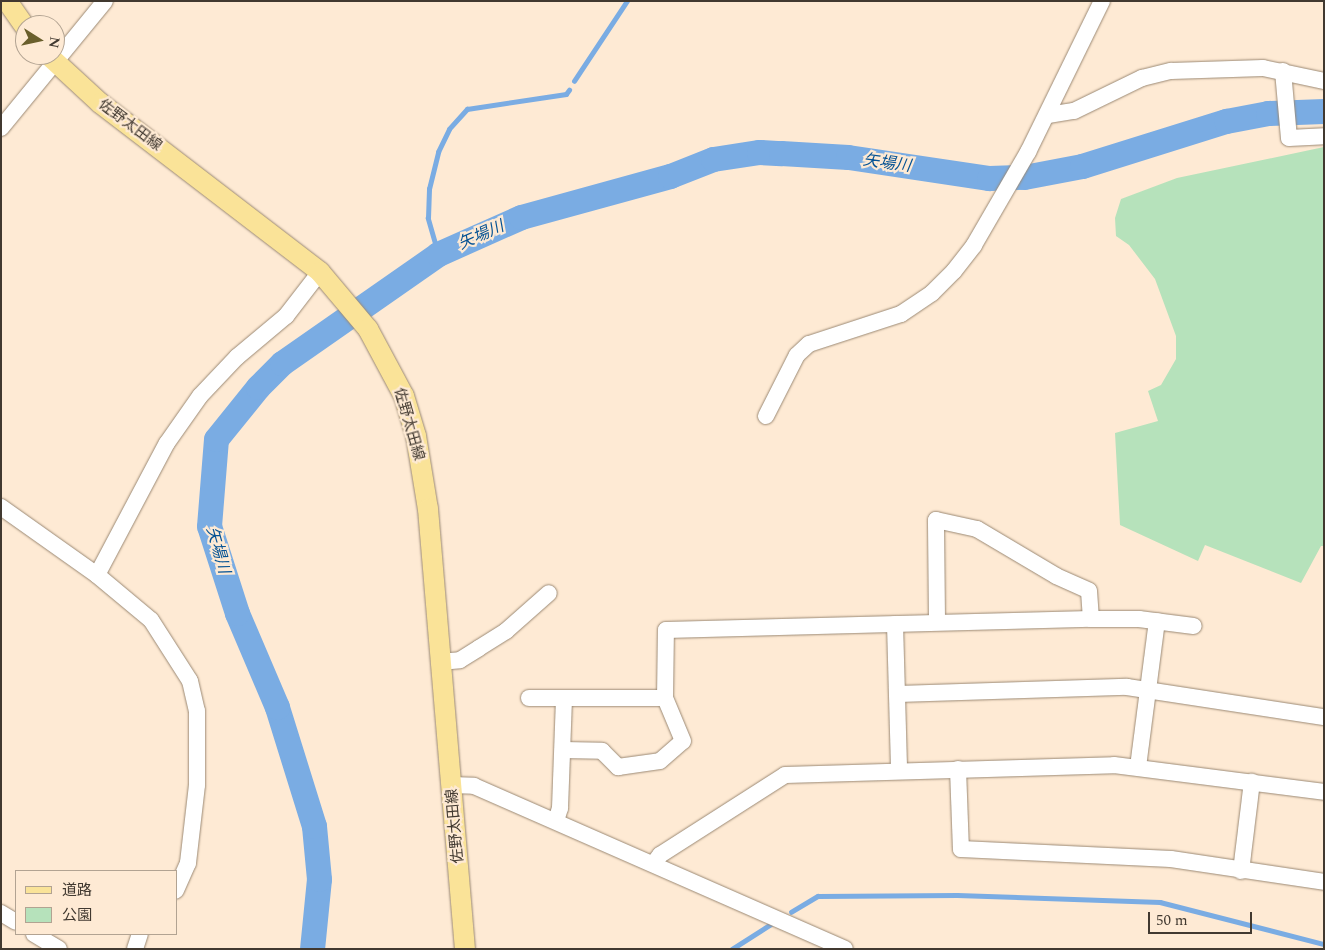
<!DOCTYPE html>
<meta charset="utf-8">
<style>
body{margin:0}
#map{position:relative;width:1325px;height:950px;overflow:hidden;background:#feead4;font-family:Spectral,"Noto Sans JP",serif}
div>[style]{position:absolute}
.green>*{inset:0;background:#b6e2bb}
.stream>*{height:4.5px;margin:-2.25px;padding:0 2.25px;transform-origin:2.25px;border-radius:2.25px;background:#7aace3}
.river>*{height:25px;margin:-12.5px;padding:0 12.5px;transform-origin:12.5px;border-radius:12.5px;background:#7aace3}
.roads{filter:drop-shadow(0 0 1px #9b8974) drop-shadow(0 0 1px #9b8974)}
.minor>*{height:16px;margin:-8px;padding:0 8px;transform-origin:8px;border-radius:8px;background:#fff}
.major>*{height:20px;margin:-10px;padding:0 10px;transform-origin:10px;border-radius:10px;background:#fae398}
span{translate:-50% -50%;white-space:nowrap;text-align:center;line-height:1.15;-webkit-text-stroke:4.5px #feead4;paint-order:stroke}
.street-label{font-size:15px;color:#413930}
.water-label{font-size:16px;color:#055294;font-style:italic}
.frame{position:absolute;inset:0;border:2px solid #413930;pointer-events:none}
.legend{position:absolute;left:15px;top:870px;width:162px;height:65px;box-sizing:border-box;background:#feead4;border:1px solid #b2a392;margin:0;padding:6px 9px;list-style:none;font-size:15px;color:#413930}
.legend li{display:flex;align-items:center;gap:10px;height:25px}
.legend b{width:25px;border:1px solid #b2a392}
.north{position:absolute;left:15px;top:15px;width:50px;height:50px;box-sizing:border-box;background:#feead4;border:1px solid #b2a392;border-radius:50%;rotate:100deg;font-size:14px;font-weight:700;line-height:20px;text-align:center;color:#413930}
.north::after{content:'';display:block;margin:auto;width:18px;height:22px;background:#6a5f2c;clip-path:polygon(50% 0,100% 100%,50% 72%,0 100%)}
.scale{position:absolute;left:1148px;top:912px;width:104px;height:22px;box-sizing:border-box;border:2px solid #413930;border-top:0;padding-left:6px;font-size:15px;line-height:18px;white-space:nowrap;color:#413930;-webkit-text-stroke:4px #feead4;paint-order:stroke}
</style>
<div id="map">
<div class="green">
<i style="clip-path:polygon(1324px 147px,1324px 546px,1321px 546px,1301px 583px,1205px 545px,1198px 561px,1120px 525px,1115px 433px,1158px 421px,1148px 391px,1161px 385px,1176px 359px,1176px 336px,1155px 279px,1129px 245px,1116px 236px,1115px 218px,1121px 199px,1177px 178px)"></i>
</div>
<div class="stream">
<i style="left:574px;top:81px;width:96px;rotate:-56.5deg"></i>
<i style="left:438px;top:254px;width:37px;rotate:-106deg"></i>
<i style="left:428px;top:218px;width:29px;rotate:-88deg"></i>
<i style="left:429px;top:189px;width:38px;rotate:-76deg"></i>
<i style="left:438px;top:152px;width:25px;rotate:-64deg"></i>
<i style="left:449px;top:129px;width:27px;rotate:-48deg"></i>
<i style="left:467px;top:109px;width:100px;rotate:-8.6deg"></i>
<i style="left:566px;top:94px;width:5px;rotate:-53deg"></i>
<i style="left:791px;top:912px;width:31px;rotate:-31deg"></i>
<i style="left:818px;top:896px;width:139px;rotate:-0.4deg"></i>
<i style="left:957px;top:895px;width:203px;rotate:2deg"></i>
<i style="left:1160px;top:902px;width:169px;rotate:14.4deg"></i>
<i style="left:732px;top:949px;width:46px;rotate:-32.7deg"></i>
</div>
<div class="river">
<i style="left:312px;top:949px;width:70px;rotate:-84.3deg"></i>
<i style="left:319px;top:879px;width:53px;rotate:-95.4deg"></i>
<i style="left:314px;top:826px;width:125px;rotate:-107.3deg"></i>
<i style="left:277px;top:707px;width:102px;rotate:-113.1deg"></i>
<i style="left:237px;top:613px;width:91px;rotate:-107.8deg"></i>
<i style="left:209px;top:526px;width:87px;rotate:-85.4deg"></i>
<i style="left:216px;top:439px;width:67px;rotate:-51.1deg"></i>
<i style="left:258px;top:387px;width:34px;rotate:-45deg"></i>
<i style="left:282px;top:363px;width:190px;rotate:-34.9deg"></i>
<i style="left:438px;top:254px;width:91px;rotate:-24deg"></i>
<i style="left:521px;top:217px;width:155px;rotate:-15.4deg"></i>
<i style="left:670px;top:176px;width:46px;rotate:-21.6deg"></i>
<i style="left:713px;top:159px;width:47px;rotate:-8.7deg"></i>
<i style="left:759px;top:152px;width:22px;rotate:3deg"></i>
<i style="left:781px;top:153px;width:67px;rotate:3.4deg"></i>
<i style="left:848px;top:157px;width:143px;rotate:8.5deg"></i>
<i style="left:989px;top:178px;width:35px;rotate:-2deg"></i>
<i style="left:1024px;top:177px;width:59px;rotate:-10.7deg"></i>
<i style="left:1082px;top:166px;width:151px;rotate:-17.4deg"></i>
<i style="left:1226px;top:121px;width:43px;rotate:-10.8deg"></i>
<i style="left:1268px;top:113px;width:56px;rotate:-2deg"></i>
</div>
<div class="roads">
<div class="minor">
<i style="left:1283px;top:71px;width:67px;rotate:84.9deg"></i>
<i style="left:1289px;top:138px;width:35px;rotate:-3deg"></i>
<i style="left:1048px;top:115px;width:26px;rotate:-9deg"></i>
<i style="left:1074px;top:111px;width:76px;rotate:-25.9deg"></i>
<i style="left:1142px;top:78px;width:30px;rotate:-14deg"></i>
<i style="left:1171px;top:71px;width:92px;rotate:-1.9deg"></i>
<i style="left:1263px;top:68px;width:62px;rotate:12deg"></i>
<i style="left:1px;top:128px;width:164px;rotate:-50.7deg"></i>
<i style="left:766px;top:416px;width:68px;rotate:-63.1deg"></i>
<i style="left:797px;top:355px;width:16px;rotate:-43deg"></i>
<i style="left:809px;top:344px;width:97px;rotate:-18.1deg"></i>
<i style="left:901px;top:314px;width:37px;rotate:-34deg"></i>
<i style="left:932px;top:293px;width:31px;rotate:-45deg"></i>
<i style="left:954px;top:271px;width:33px;rotate:-52deg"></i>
<i style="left:974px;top:245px;width:108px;rotate:-59.9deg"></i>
<i style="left:1028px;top:152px;width:168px;rotate:-63.9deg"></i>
<i style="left:1px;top:507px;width:118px;rotate:35.3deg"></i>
<i style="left:97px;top:575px;width:70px;rotate:39.8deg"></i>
<i style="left:151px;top:620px;width:72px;rotate:57.4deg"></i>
<i style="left:190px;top:681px;width:31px;rotate:77deg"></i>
<i style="left:197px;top:711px;width:74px;rotate:90deg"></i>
<i style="left:197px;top:785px;width:79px;rotate:96.6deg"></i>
<i style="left:188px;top:863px;width:30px;rotate:114deg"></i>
<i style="left:97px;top:575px;width:149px;rotate:-62.1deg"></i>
<i style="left:167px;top:443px;width:57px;rotate:-54.9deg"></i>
<i style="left:200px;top:396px;width:54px;rotate:-46.5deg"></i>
<i style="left:237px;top:357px;width:64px;rotate:-39.9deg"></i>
<i style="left:286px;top:316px;width:56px;rotate:-52.3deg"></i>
<i style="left:937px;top:620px;width:100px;rotate:-90.6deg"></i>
<i style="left:936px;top:520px;width:42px;rotate:12.4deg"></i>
<i style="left:977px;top:529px;width:92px;rotate:30.7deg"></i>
<i style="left:1056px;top:576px;width:36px;rotate:24deg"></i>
<i style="left:1089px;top:591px;width:28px;rotate:86deg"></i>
<i style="left:895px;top:624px;width:146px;rotate:88.4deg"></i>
<i style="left:439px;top:662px;width:21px;rotate:-5deg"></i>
<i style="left:460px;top:660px;width:22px;rotate:-32deg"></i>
<i style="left:479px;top:648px;width:32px;rotate:-32deg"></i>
<i style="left:506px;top:631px;width:57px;rotate:-41.5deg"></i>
<i style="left:898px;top:694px;width:229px;rotate:-1.8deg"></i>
<i style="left:1127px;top:687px;width:199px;rotate:8.7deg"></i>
<i style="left:529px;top:698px;width:136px"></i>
<i style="left:665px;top:698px;width:68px;rotate:-89.2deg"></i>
<i style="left:666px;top:630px;width:425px;rotate:-1.5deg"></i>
<i style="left:1091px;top:619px;width:48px"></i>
<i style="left:1139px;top:619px;width:55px;rotate:7.3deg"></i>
<i style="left:563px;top:750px;width:39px;rotate:1deg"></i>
<i style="left:602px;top:751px;width:23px;rotate:45deg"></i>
<i style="left:618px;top:767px;width:42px;rotate:-8.1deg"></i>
<i style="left:660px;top:761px;width:30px;rotate:-41deg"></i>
<i style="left:683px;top:741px;width:47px;rotate:-112.7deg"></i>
<i style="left:1138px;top:767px;width:147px;rotate:-82.6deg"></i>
<i style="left:958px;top:769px;width:80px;rotate:87.9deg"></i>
<i style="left:961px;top:849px;width:210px;rotate:2.7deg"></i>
<i style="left:1171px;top:859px;width:155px;rotate:8.5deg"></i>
<i style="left:451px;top:785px;width:23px;rotate:2deg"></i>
<i style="left:474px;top:786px;width:405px;rotate:23.7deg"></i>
<i style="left:556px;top:821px;width:14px;rotate:-73deg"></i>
<i style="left:560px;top:808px;width:108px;rotate:-87.9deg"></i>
<i style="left:654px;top:863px;width:10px;rotate:-53deg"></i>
<i style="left:660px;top:855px;width:148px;rotate:-32.6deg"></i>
<i style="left:785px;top:775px;width:329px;rotate:-1.7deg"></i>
<i style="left:1114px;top:765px;width:212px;rotate:7.3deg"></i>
<i style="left:1241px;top:871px;width:90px;rotate:-83deg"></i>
<i style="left:1px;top:913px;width:17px;rotate:31deg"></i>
<i style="left:34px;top:934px;width:29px;rotate:31deg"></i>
<i style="left:135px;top:949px;width:16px;rotate:-72deg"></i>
</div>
<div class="major">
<i style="left:7px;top:1px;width:32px;rotate:55deg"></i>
<i style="left:48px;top:55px;width:71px;rotate:42.7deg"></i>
<i style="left:100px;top:103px;width:277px;rotate:37.5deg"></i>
<i style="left:320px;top:272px;width:75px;rotate:49.9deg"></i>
<i style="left:368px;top:329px;width:76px;rotate:61.8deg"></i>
<i style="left:404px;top:396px;width:42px;rotate:73.3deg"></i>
<i style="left:416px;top:436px;width:74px;rotate:80.7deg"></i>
<i style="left:428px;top:509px;width:442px;rotate:85.2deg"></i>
</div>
</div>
<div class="street-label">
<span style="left:130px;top:125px;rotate:37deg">佐野太田線</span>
<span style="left:409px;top:424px;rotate:74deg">佐野太田線</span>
<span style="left:455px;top:826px;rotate:-95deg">佐野太田線</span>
</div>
<div class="water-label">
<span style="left:887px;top:163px;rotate:8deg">矢場川</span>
<span style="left:481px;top:235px;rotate:-24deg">矢場川</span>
<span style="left:218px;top:550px;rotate:74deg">矢場川</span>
</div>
<div class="frame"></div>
<ul class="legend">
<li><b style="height:6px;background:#fae398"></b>道路</li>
<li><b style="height:14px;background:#b6e2bb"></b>公園</li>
</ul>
<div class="north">N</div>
<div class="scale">50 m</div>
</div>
